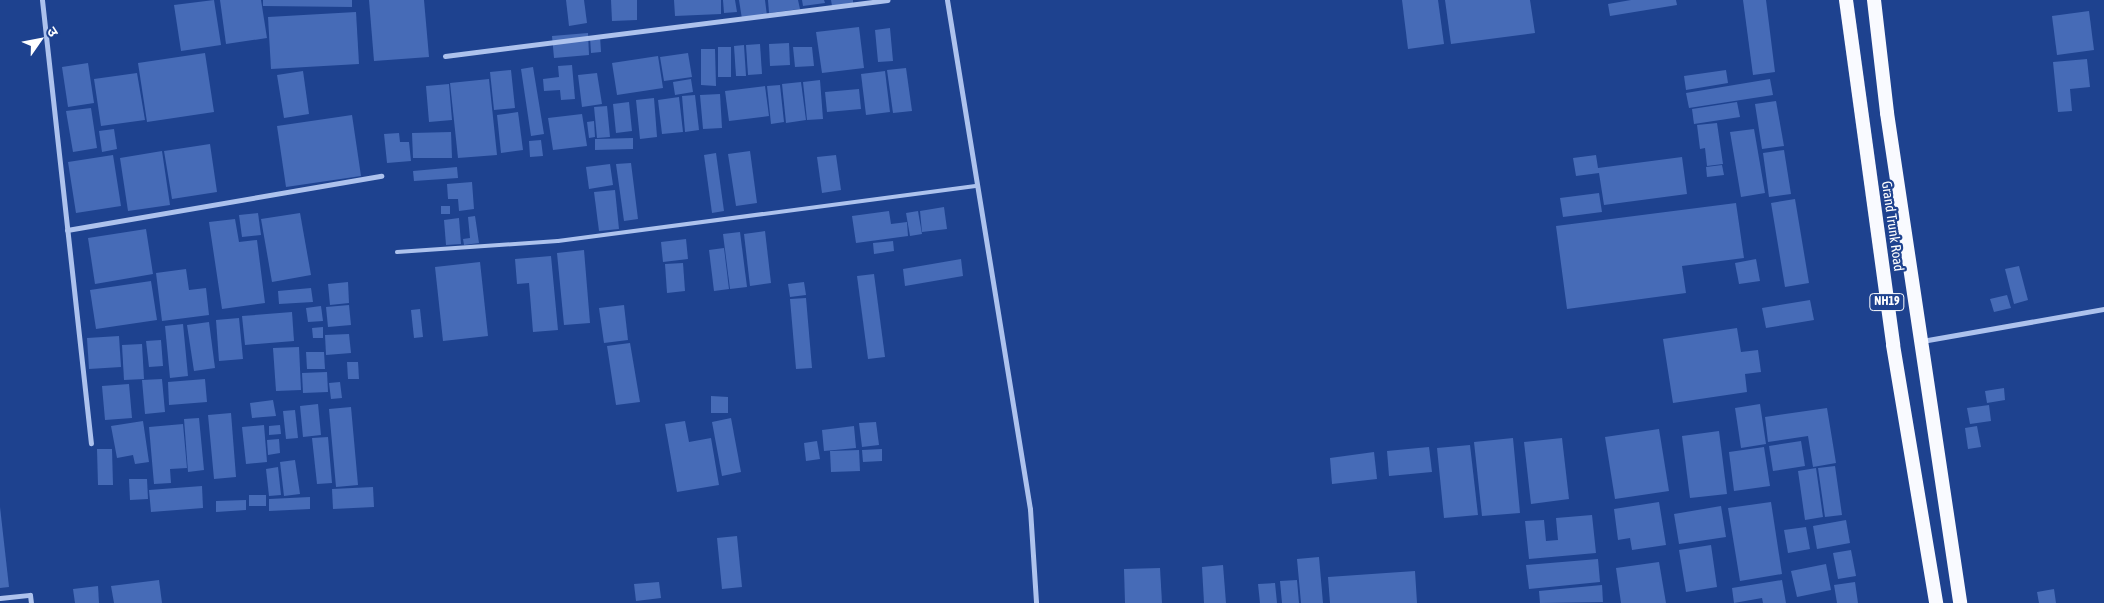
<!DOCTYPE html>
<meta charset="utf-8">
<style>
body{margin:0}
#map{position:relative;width:2104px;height:603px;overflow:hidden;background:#1e428f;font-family:"Asap Condensed","Noto Sans Devanagari",sans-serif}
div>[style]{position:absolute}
.building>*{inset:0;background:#466bb7}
.service>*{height:4px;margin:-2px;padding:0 2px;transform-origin:2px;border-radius:2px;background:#adc2ed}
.minor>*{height:5px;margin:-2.5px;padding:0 2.5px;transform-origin:2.5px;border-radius:2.5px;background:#adc2ed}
.trunk>*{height:14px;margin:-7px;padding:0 7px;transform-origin:7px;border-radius:7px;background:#f9faff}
span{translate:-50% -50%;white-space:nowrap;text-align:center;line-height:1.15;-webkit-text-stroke:4.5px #1e428f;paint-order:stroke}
.shield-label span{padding:1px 4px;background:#1e428f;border:1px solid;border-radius:4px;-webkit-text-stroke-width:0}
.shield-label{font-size:12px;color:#fff;font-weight:700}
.street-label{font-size:14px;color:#fff}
.north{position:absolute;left:15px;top:15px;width:50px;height:50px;-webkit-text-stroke:4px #1e428f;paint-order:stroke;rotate:57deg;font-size:14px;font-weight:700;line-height:20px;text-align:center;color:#fff}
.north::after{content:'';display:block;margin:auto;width:18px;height:22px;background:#fff;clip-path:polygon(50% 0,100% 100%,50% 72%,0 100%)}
</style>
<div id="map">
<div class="building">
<i style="clip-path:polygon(214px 0,221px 45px,181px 51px,174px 5px)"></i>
<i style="clip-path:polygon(220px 0,261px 0,267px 38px,226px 44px)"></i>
<i style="clip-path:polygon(263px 0,352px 0,352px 7px,263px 6px)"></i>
<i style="clip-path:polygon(369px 0,424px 0,429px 57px,374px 61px)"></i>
<i style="clip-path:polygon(566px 0,584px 0,587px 23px,569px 26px)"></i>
<i style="clip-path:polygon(611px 0,637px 0,637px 20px,612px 21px)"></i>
<i style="clip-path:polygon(674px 0,721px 0,721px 14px,675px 16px)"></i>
<i style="clip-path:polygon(723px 0,735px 0,737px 12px,724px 13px)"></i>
<i style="clip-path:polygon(739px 0,765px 0,767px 16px,742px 19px)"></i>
<i style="clip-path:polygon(768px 0,798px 0,800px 9px,769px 13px)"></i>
<i style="clip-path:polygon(802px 0,824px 0,825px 3px,803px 6px)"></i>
<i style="clip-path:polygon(831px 0,853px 0,853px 3px,832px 6px)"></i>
<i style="clip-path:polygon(1402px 0,1438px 0,1444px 44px,1408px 49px)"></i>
<i style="clip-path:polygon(1445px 0,1530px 0,1535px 33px,1451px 44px)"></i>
<i style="clip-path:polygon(1631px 0,1676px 0,1677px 5px,1610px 16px,1608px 4px)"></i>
<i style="clip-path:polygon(1743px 0,1766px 0,1775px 72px,1753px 75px)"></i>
<i style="clip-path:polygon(2089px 11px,2094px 50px,2057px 55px,2052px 16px)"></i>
<i style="clip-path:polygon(356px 12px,359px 64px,271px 69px,268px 17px)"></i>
<i style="clip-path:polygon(859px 27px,864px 68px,822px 73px,816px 32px)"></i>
<i style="clip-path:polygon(890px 28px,893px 61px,878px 62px,875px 30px)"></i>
<i style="clip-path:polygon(588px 33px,589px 55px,554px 58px,552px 36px)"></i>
<i style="clip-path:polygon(600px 36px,601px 52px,591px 53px,590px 37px)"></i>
<i style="clip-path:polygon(789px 43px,790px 65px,770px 66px,769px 44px)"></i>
<i style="clip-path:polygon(760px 44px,762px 74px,748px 75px,746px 45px)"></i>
<i style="clip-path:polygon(744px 45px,746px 76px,736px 76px,734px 46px)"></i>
<i style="clip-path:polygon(718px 47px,731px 47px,731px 77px,718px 77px)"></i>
<i style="clip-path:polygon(793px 47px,812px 47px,814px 66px,795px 67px)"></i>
<i style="clip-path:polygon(701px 49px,715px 49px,716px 86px,701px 85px)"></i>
<i style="clip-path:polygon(205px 53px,214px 112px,147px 122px,138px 63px)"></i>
<i style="clip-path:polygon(688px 53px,692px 77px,664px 81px,660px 57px)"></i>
<i style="clip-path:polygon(658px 56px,663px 88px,617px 95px,612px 63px)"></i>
<i style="clip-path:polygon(2087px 59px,2090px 87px,2070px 89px,2072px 111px,2058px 112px,2053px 62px)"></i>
<i style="clip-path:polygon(88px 63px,94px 103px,68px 107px,62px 67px)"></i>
<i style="clip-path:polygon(572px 65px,575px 99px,561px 100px,560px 90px,544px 91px,543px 79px,559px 77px,558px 66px)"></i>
<i style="clip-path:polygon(533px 67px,544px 134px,531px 136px,521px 69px)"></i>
<i style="clip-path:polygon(906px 68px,912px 111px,893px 113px,887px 70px)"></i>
<i style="clip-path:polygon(511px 70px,515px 108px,494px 110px,490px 72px)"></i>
<i style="clip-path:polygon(1726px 70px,1728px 83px,1686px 90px,1684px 76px)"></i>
<i style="clip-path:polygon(303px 71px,309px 114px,284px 118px,277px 75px)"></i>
<i style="clip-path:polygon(885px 71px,890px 112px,866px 115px,861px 74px)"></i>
<i style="clip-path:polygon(137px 73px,145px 120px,101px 126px,94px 79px)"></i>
<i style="clip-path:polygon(597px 73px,602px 104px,582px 107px,578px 75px)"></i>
<i style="clip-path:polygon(489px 79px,497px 155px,458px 158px,450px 83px)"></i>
<i style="clip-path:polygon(691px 79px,693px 92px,675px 95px,673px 82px)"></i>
<i style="clip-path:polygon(1770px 79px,1773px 95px,1689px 108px,1686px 93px)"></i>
<i style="clip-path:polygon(820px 80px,823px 119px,807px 120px,803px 82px)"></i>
<i style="clip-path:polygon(801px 82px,806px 120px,786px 123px,782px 84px)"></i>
<i style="clip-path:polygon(449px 84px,452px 120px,429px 122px,426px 86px)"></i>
<i style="clip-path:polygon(780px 85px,784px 122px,771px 124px,767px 86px)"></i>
<i style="clip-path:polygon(765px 86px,769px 116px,729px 121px,725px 91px)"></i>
<i style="clip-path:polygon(859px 89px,861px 109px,827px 112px,825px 92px)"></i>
<i style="clip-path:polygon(720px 94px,722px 128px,703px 129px,700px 95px)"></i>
<i style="clip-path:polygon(695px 95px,699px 130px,685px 132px,682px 96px)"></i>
<i style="clip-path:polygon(679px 97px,683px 132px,662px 134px,658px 100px)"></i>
<i style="clip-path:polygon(654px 98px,657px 137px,640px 139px,636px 100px)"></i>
<i style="clip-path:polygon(1776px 101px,1784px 146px,1762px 149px,1755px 104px)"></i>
<i style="clip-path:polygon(629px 102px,632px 131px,616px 133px,613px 104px)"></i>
<i style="clip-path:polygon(1737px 102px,1740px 117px,1694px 124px,1692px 109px)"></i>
<i style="clip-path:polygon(607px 106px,610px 137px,597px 138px,594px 107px)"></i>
<i style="clip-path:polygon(91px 108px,97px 148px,73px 152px,66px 111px)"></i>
<i style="clip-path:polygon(518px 112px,523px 150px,501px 153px,497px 115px)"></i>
<i style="clip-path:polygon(582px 114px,587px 146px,553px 150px,548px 118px)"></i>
<i style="clip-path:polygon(352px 115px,361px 176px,286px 187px,277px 126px)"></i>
<i style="clip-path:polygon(594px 121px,595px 137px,589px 138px,587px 122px)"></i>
<i style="clip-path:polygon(1717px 123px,1723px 164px,1707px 166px,1705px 148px,1700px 149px,1697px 125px)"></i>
<i style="clip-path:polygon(114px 129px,117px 149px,102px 152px,99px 131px)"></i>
<i style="clip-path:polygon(1754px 129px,1765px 193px,1741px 197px,1730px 132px)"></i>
<i style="clip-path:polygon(451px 132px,452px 158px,413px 158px,412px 133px)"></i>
<i style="clip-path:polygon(399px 133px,400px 142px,409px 142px,411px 161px,387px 163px,384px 134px)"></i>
<i style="clip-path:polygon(633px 138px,633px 149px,595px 150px,595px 139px)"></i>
<i style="clip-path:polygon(541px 140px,543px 156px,530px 157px,529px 141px)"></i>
<i style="clip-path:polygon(210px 144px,217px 192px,172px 199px,164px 151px)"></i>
<i style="clip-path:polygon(1784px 150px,1791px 194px,1769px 197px,1763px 153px)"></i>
<i style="clip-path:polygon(162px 151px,170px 205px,128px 211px,120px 158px)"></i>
<i style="clip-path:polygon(750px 151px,757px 203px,736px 206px,728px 154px)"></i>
<i style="clip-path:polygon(716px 153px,724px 211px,712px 213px,704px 155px)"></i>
<i style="clip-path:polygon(113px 155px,121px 206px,76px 213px,68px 162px)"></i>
<i style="clip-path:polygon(836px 155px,841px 190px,822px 193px,817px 157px)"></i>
<i style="clip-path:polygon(1596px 155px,1598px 168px,1682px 157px,1687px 194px,1604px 205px,1599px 173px,1576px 176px,1573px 158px)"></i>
<i style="clip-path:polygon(631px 163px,638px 219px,624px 221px,616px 164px)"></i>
<i style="clip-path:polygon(610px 164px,613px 185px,589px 189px,586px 167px)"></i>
<i style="clip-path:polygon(1722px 165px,1724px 175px,1707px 177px,1706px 167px)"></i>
<i style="clip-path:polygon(457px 167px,458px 178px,414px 181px,413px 171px)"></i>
<i style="clip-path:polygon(472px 182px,474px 209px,459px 211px,458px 199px,448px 199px,447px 184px)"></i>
<i style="clip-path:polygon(615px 190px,619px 229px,599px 231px,594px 192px)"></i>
<i style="clip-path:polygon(1599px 193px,1602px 212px,1563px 217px,1560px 198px)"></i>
<i style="clip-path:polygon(1795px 199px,1809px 283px,1785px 287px,1771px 203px)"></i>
<i style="clip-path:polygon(1736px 203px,1744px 258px,1682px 266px,1686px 293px,1567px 309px,1556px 226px)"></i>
<i style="clip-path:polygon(441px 206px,450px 206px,450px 214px,441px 214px)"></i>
<i style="clip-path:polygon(944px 207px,947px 229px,922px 232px,920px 211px)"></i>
<i style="clip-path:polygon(889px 211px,891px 224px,907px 222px,908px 236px,856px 243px,852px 216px)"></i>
<i style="clip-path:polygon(918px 211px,922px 234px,910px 236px,906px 213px)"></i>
<i style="clip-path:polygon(258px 213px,261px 235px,242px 237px,239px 215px)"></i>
<i style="clip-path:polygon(300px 213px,311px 275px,272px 282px,261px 219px)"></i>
<i style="clip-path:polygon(475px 216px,479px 243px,464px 245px,463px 239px,470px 238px,468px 217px)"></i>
<i style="clip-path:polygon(459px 218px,461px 244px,446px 245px,444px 220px)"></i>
<i style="clip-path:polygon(235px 219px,239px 242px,257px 240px,265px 303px,222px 309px,209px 222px)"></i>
<i style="clip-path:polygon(146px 229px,153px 274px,95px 284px,88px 238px)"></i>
<i style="clip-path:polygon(765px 231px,771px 283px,750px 286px,744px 234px)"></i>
<i style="clip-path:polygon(740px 232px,747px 287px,730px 289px,723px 234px)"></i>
<i style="clip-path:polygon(686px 239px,688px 259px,663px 262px,661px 242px)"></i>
<i style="clip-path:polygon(893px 241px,894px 251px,874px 254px,873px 243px)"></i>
<i style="clip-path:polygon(724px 248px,729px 289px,714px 291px,709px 250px)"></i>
<i style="clip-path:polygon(584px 250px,590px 323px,564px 325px,557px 253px)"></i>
<i style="clip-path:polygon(551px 256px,558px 330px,533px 332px,529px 283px,517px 284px,515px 259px)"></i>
<i style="clip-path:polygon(961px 259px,963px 276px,905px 286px,903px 269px)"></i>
<i style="clip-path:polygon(1756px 259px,1760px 281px,1739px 284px,1735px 263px)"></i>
<i style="clip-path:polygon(480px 262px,488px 336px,443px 341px,435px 267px)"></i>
<i style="clip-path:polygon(683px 263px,685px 291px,667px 293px,665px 264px)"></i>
<i style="clip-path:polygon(2019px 266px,2028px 300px,2014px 304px,2005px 269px)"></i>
<i style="clip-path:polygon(186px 269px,189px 290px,206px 288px,209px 315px,162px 321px,156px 273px)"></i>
<i style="clip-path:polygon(874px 274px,885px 357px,868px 359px,857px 276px)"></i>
<i style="clip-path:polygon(151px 281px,157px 320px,96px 329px,90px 290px)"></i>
<i style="clip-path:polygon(348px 282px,349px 303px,330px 305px,328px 284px)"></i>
<i style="clip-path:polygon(804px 282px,806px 295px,790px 297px,788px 284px)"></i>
<i style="clip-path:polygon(311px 288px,313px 302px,279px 304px,278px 291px)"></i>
<i style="clip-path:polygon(2007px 295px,2011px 308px,1994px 312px,1990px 299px)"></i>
<i style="clip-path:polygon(806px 298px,812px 368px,796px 369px,790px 299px)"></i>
<i style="clip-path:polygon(1810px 300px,1814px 320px,1766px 328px,1762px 308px)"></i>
<i style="clip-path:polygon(349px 305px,351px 325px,328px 327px,326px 307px)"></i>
<i style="clip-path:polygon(624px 305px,628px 340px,604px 343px,599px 308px)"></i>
<i style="clip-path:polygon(321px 306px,323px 321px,308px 322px,306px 308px)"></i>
<i style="clip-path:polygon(420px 309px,423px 337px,414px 338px,411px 310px)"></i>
<i style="clip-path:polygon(292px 312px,294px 341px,245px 345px,242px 316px)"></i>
<i style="clip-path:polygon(239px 318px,243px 359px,219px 361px,216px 320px)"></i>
<i style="clip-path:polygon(209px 322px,215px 368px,194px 371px,187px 325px)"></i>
<i style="clip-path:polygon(183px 324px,188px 376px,170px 378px,165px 326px)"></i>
<i style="clip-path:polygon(323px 327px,323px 338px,313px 338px,312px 328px)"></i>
<i style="clip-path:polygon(1737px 328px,1741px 352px,1758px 350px,1761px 372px,1745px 374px,1747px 392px,1673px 403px,1663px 339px)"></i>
<i style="clip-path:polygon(349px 334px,351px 353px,326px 355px,325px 335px)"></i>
<i style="clip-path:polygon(119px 336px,121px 367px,89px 369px,87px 338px)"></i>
<i style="clip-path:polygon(161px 340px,163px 366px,149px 367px,146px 341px)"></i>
<i style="clip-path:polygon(630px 343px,640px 402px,616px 405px,607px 346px)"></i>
<i style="clip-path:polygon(142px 344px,144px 379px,124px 380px,122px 345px)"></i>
<i style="clip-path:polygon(299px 347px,301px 390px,276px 391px,273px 348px)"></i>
<i style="clip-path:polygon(306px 352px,324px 352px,325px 369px,307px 369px)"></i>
<i style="clip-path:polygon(347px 362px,358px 362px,359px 379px,348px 379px)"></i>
<i style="clip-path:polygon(327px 372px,328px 392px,303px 393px,302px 373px)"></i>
<i style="clip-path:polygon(162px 379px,165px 412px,145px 414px,142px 380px)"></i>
<i style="clip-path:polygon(205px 379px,207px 402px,169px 405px,168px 382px)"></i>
<i style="clip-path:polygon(340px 382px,342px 398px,331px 399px,329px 383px)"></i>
<i style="clip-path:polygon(129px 384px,132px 418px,105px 420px,102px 386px)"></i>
<i style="clip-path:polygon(2004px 388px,2005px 400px,1987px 403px,1985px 391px)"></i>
<i style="clip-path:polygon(711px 396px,728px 397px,728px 413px,711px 413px)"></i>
<i style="clip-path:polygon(273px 400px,276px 416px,252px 418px,250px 403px)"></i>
<i style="clip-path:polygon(318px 404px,321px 435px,303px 437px,300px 406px)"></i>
<i style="clip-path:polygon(1760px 404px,1766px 444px,1741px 448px,1735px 408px)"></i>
<i style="clip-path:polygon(1989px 405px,1991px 421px,1970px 424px,1967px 408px)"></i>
<i style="clip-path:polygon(351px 407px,358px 485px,336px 487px,329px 409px)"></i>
<i style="clip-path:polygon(1827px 408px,1836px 463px,1813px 467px,1808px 436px,1768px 442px,1765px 417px)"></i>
<i style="clip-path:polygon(295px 410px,298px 438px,286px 439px,283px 411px)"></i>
<i style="clip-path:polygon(231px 413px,236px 477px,214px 479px,208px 415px)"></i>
<i style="clip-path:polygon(199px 418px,204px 470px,188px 472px,184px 419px)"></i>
<i style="clip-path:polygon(731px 418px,741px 472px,722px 476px,712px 422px)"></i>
<i style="clip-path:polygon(143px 421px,149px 462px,135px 464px,133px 455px,117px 458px,111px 426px)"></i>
<i style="clip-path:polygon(685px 421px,689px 442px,711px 438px,719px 485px,677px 492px,665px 424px)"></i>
<i style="clip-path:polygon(876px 422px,879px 445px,862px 447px,859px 423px)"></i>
<i style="clip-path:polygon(183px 424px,187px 468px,170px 469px,171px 483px,154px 484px,149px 427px)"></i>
<i style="clip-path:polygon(264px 425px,267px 462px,246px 464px,242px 427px)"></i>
<i style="clip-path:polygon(280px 425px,281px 434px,269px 435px,269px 426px)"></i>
<i style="clip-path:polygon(854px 426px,856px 448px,824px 451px,822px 430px)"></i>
<i style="clip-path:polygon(1977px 426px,1981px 447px,1968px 449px,1965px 428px)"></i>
<i style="clip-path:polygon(1659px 429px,1669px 491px,1615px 499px,1605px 437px)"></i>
<i style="clip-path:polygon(1719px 431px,1727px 494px,1690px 498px,1682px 436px)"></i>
<i style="clip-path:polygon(328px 437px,332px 483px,317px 484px,312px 438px)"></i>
<i style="clip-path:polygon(1513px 438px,1520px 513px,1482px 516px,1474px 442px)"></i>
<i style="clip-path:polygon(1562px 438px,1569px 499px,1531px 504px,1524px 442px)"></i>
<i style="clip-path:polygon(279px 439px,280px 453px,268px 455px,267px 440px)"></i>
<i style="clip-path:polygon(817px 441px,820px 459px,806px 461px,804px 443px)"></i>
<i style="clip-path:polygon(1801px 441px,1805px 466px,1773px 471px,1769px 446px)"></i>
<i style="clip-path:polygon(1470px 445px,1478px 515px,1444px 518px,1437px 448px)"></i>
<i style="clip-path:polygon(1429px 447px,1432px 472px,1389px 476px,1387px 451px)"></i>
<i style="clip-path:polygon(1764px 447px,1770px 486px,1734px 491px,1729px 452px)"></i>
<i style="clip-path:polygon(97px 449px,112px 449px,113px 485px,98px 485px)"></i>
<i style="clip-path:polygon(882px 449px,882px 461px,863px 462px,862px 450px)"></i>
<i style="clip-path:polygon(859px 450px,860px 471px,831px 472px,830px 451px)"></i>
<i style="clip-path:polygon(1374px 452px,1377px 479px,1332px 484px,1330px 458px)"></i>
<i style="clip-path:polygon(295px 460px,300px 494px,284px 496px,280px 462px)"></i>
<i style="clip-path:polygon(1835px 466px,1842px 515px,1825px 517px,1818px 468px)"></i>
<i style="clip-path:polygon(278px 467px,281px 495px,269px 496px,266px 469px)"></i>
<i style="clip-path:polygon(1816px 468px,1823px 517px,1805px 520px,1798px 471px)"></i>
<i style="clip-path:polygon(129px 479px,147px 479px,148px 499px,130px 500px)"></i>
<i style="clip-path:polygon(202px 486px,203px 508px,151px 512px,149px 490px)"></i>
<i style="clip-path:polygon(373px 487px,374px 507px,333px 509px,332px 489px)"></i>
<i style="clip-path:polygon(249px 495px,266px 495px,266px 506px,249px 506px)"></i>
<i style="clip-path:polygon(310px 497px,310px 509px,269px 511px,269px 499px)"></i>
<i style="clip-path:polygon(246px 500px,246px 510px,216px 512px,216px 501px)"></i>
<i style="clip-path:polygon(1659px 502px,1666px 545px,1632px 550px,1630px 538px,1618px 540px,1614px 509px)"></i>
<i style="clip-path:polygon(1771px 502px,1782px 574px,1740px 581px,1728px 508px)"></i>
<i style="clip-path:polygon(1721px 506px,1726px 537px,1679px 544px,1674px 514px)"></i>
<i style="clip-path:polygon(0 507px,9px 587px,0 588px)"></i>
<i style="clip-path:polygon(1592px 515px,1596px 553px,1529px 559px,1525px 521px,1544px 520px,1546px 541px,1558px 540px,1556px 518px)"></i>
<i style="clip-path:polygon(1846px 520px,1850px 543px,1817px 549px,1813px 526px)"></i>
<i style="clip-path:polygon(1806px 527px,1810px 549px,1788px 553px,1784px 530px)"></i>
<i style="clip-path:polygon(737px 536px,742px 587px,722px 589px,717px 538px)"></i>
<i style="clip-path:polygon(1711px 545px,1717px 587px,1686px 592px,1679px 550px)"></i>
<i style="clip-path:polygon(1851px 550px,1856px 576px,1838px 579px,1833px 553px)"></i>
<i style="clip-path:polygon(1319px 557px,1323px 603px,1301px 603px,1297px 559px)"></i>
<i style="clip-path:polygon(1598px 559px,1600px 582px,1529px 589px,1526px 565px)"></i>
<i style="clip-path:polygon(1659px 562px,1666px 603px,1621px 603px,1616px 568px)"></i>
<i style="clip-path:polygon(1826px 564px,1831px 590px,1797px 597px,1791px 571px)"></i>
<i style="clip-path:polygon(1223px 565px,1226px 603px,1204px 603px,1202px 567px)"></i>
<i style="clip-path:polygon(1160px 568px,1162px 603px,1125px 603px,1124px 569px)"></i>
<i style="clip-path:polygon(1415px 571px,1417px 603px,1330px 603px,1328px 577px)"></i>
<i style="clip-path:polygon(159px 580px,162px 603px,114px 603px,111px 586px)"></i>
<i style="clip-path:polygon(1297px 580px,1299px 603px,1282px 603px,1280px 581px)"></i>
<i style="clip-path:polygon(1782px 580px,1786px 603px,1763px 603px,1762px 598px,1734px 603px,1732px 588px)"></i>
<i style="clip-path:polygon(659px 582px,661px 598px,636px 601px,634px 584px)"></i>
<i style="clip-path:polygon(1855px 582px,1858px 603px,1837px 603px,1834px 585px)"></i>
<i style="clip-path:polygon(1275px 583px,1277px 603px,1260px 603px,1258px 584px)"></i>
<i style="clip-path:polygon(1602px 585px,1603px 602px,1540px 603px,1539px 591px)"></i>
<i style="clip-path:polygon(98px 586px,99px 603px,75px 603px,73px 589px)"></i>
<i style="clip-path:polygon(2054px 589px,2056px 603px,2039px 603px,2037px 592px)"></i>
</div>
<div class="service">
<i style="left:397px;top:252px;width:161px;rotate:-3.9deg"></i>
<i style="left:558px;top:241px;width:423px;rotate:-7.5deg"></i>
</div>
<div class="minor">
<i style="left:42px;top:0;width:446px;rotate:83.7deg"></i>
<i style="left:947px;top:0;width:516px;rotate:80.74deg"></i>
<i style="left:1030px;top:509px;width:94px;rotate:86.3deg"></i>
<i style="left:445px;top:56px;width:446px;rotate:-7.2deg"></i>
<i style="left:67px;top:230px;width:319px;rotate:-9.8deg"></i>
<i style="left:1922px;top:341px;width:185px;rotate:-10deg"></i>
<i style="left:0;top:598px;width:30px;rotate:-6deg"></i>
<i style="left:30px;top:595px;width:8px;rotate:83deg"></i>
</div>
<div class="trunk">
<i style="left:1846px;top:0;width:348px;rotate:82.2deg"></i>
<i style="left:1893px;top:345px;width:262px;rotate:80.5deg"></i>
<i style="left:1874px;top:0;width:114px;rotate:83.4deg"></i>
<i style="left:1887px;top:113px;width:495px;rotate:81.5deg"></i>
</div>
<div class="shield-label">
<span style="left:1887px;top:302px">NH19</span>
</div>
<div class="street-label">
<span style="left:1893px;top:226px;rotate:82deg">Grand Trunk Road</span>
</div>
<div class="north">उ</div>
</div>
